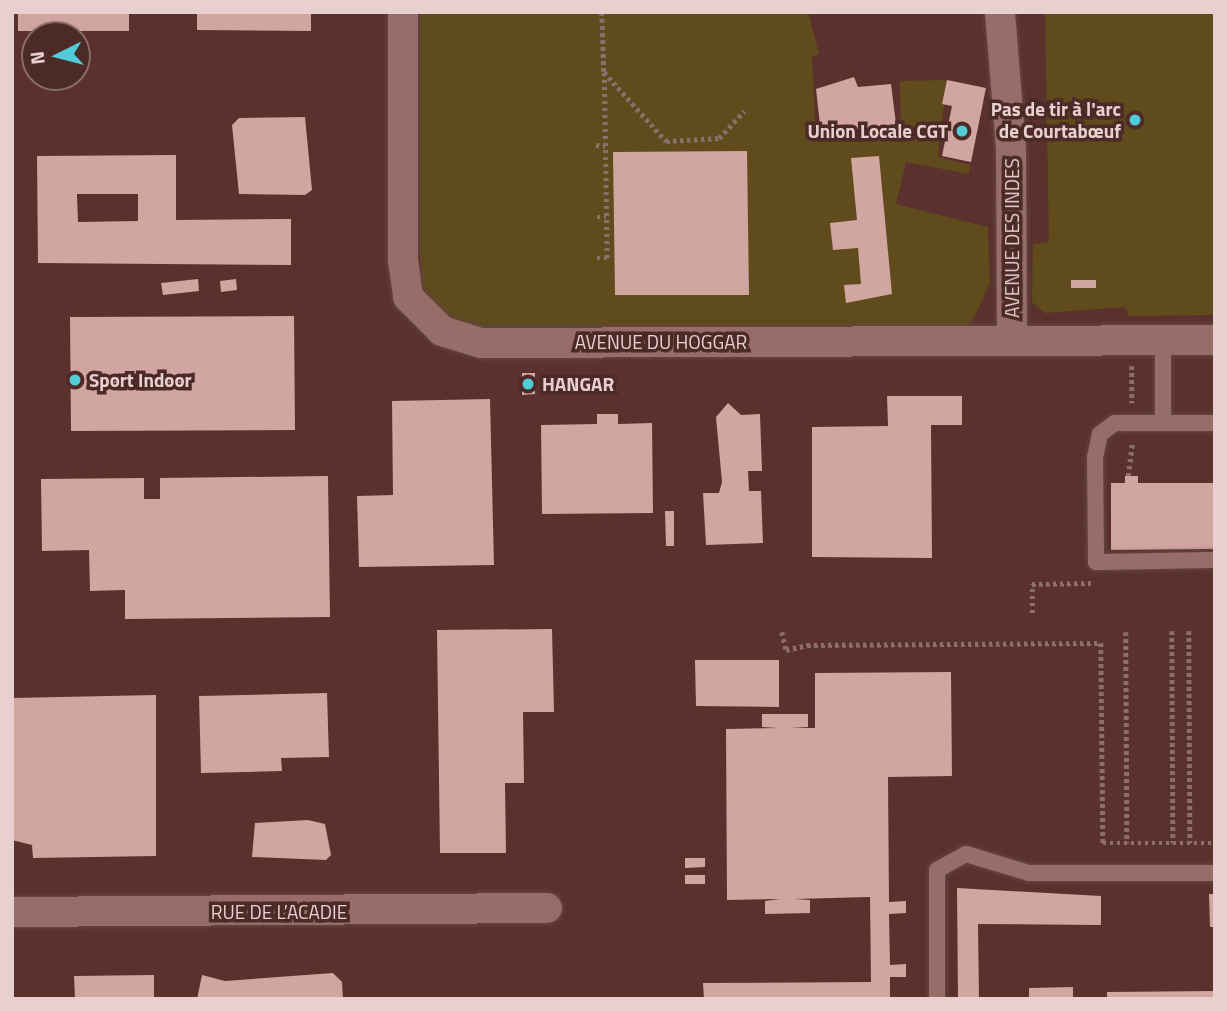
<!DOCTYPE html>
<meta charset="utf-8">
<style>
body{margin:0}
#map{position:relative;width:1227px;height:1011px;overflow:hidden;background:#4c2a27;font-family:"Titillium Web",sans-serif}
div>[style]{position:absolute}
.built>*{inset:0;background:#5b312d}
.green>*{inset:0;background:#5f4b1c}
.building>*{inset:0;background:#d1a5a0}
.path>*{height:4.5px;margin-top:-2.25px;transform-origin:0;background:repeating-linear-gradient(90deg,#8c6e6c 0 3.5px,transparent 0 7px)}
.roads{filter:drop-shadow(0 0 2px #644644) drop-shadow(0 0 2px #644644)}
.service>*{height:16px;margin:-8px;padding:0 8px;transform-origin:8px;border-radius:8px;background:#966d69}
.minor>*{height:30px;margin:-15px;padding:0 15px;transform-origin:15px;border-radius:15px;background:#966d69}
.dots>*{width:19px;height:19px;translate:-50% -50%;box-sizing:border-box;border:4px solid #4c2a27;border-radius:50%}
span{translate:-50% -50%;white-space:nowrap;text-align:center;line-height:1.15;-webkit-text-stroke:7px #4c2a27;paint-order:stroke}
.poi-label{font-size:19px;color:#e8d0ce;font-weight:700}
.right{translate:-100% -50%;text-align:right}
.left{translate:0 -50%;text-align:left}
.street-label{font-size:19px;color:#e8d0ce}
.frame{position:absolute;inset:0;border:14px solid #e8d0ce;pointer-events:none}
.north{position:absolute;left:21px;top:21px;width:70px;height:70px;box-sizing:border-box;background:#4c2a27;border:2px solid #8a6c6a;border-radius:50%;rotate:264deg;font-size:19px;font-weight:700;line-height:28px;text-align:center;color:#e8d0ce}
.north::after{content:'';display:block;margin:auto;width:24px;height:32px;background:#52cbd9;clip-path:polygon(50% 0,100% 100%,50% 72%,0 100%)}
</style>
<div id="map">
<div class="built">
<i style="clip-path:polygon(evenodd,12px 12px,1215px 12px,1215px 999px,12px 999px,12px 12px,35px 35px,77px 35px,77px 77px,35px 77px,35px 35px)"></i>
</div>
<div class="green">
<i style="clip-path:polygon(420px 12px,808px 12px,819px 54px,812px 57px,816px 138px,901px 128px,900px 81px,947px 80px,938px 157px,970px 165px,969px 174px,906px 162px,896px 204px,988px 227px,990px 283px,973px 320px,966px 327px,492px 335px,436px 317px,422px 284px,420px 250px)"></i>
<i style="clip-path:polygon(1045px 12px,1215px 12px,1215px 315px,1129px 316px,1125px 307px,1045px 313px,1032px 302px,1033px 244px,1049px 242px)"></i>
</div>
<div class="building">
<i style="clip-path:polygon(18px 12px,129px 12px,129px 31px,18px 31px)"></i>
<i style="clip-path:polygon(197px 12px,311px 12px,311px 31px,197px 30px)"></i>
<i style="clip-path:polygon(854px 77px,858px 87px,891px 84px,896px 124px,821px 134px,816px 89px)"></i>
<i style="clip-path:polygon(947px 80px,986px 88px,971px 162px,942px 156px,952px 106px,942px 104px)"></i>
<i style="clip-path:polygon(305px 117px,312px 190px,305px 195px,239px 194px,232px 125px,239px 118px)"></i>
<i style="clip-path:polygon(747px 151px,749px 295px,615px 295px,613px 152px)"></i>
<i style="clip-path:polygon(evenodd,176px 155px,176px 220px,291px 219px,291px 265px,38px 263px,37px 156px,176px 155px,77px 194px,138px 194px,138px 221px,78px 222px,77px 194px)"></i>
<i style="clip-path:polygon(879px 156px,892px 294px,846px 303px,844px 285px,861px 284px,858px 248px,833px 250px,830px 223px,857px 220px,851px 158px)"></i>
<i style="clip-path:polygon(198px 279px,199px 291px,163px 295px,161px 283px)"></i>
<i style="clip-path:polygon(236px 279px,237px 290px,221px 292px,220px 281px)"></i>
<i style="clip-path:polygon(1071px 280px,1096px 280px,1096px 288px,1071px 288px)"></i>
<i style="clip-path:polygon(294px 316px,295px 430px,71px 431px,70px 317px)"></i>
<i style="clip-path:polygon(522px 373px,535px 373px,535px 394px,522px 395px)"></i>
<i style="clip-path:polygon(887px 396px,962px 396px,962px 425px,931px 425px,932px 558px,812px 557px,812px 427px,888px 426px)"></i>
<i style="clip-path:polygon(490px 399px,494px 565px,359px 567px,357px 496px,393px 495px,392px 401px)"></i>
<i style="clip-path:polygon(728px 403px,741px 415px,760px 414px,762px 471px,748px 471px,749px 491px,761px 491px,763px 543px,706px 545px,703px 493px,719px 493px,722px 482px,716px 417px)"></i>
<i style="clip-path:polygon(597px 414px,618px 414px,618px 424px,652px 423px,653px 513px,542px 514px,541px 425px,597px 424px)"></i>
<i style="clip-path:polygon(328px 476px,330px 617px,125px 619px,125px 590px,90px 591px,89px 550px,42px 551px,41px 479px,144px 478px,144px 499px,160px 499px,160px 478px)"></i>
<i style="clip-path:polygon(1125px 476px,1138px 476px,1138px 483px,1215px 483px,1215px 549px,1111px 550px,1111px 483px,1125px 483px)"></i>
<i style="clip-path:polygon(665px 511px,674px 511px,674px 546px,666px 546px)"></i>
<i style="clip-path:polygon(552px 629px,554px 712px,523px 712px,524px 783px,505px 783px,506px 853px,440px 853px,437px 630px)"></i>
<i style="clip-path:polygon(695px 660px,779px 660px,779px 707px,696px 706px)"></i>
<i style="clip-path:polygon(951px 672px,952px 776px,888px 777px,889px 902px,906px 901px,906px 913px,889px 914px,890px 965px,906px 964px,906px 977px,890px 977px,890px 999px,704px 999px,703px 983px,871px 982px,870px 897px,794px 899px,810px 900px,810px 913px,765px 914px,765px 901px,780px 899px,727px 900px,726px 729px,778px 728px,762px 727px,762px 714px,808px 714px,808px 727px,791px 728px,815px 728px,815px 673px)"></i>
<i style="clip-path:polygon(327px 693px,329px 757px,281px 758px,282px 771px,201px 773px,199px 696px)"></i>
<i style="clip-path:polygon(156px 695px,156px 856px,33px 858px,32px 845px,12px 840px,12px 698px)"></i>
<i style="clip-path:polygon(308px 820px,325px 824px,331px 855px,326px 860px,252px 857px,255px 823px)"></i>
<i style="clip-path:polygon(685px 858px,705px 858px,705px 867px,685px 868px)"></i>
<i style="clip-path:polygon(685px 875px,705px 875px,705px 884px,685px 884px)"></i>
<i style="clip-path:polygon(957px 888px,1101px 896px,1101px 925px,978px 924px,979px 999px,958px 999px)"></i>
<i style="clip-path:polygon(1209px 894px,1215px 894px,1215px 927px,1210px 927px)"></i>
<i style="clip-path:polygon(333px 973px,342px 982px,343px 999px,197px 999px,202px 975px,225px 981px)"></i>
<i style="clip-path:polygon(154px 975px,154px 999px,75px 999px,74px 976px)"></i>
<i style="clip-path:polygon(1073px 987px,1073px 999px,1029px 999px,1029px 988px)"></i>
<i style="clip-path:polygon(1215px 991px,1215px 999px,1107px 999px,1107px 992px)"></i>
</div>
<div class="path">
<i style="left:602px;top:12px;width:60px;rotate:88.1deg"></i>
<i style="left:604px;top:72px;width:93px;rotate:48.1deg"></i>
<i style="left:666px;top:141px;width:53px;rotate:-3.2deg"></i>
<i style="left:719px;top:138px;width:37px;rotate:-47deg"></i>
<i style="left:596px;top:145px;width:9px;rotate:6deg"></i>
<i style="left:597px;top:217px;width:9px"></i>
<i style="left:597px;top:258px;width:10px"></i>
<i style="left:607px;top:258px;width:186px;rotate:-90.9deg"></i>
<i style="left:1132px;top:366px;width:37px;rotate:90deg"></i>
<i style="left:1128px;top:476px;width:33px;rotate:-83deg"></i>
<i style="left:1032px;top:613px;width:29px;rotate:-90deg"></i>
<i style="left:1032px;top:584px;width:59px;rotate:-1deg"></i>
<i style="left:1172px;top:631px;width:212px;rotate:89.7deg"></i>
<i style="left:1189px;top:631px;width:212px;rotate:89.7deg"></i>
<i style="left:782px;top:632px;width:18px;rotate:77deg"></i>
<i style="left:786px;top:650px;width:22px;rotate:-13deg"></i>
<i style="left:807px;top:645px;width:294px;rotate:-0.4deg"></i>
<i style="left:1101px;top:643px;width:200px;rotate:89.4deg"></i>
<i style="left:1103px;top:843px;width:112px"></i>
<i style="left:1126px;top:632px;width:211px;rotate:89.7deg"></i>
</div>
<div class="roads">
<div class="service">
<i style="left:1163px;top:422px;width:82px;rotate:-90deg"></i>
<i style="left:1215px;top:423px;width:100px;rotate:180deg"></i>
<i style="left:1115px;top:423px;width:19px;rotate:144deg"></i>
<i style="left:1100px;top:434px;width:25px;rotate:102deg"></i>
<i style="left:1095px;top:458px;width:104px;rotate:89.4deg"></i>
<i style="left:1096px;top:562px;width:119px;rotate:-1deg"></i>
<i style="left:937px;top:999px;width:129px;rotate:-90deg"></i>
<i style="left:937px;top:870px;width:33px;rotate:-29deg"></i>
<i style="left:966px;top:854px;width:66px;rotate:16.8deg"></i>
<i style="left:1029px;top:873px;width:186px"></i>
</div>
<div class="minor">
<i style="left:403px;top:12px;width:248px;rotate:90deg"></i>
<i style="left:403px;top:260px;width:37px;rotate:82deg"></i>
<i style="left:408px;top:297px;width:48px;rotate:45deg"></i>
<i style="left:442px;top:331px;width:41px;rotate:17.1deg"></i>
<i style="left:481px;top:343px;width:734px;rotate:-0.23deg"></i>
<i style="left:1000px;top:12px;width:138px;rotate:85.4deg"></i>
<i style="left:1011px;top:150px;width:189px;rotate:89.7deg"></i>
<i style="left:12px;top:912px;width:535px;rotate:-0.43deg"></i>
</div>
</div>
<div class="dots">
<i style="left:1135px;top:120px;background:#52cbd9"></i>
<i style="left:962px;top:131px;background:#52cbd9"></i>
<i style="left:75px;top:380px;background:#52cbd9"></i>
<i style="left:528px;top:384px;background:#52cbd9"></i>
</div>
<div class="poi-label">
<span class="right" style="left:1121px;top:120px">Pas de tir à l'arc<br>de Courtabœuf</span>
<span class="right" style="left:948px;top:131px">Union Locale CGT</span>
<span class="left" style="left:89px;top:380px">Sport Indoor</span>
<span class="left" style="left:542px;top:384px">HANGAR</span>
</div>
<div class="street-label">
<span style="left:1012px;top:238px;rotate:-90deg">AVENUE DES INDES</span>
<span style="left:661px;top:342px">AVENUE DU HOGGAR</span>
<span style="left:279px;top:912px">RUE DE L’ACADIE</span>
</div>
<div class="frame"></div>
<div class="north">N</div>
</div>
